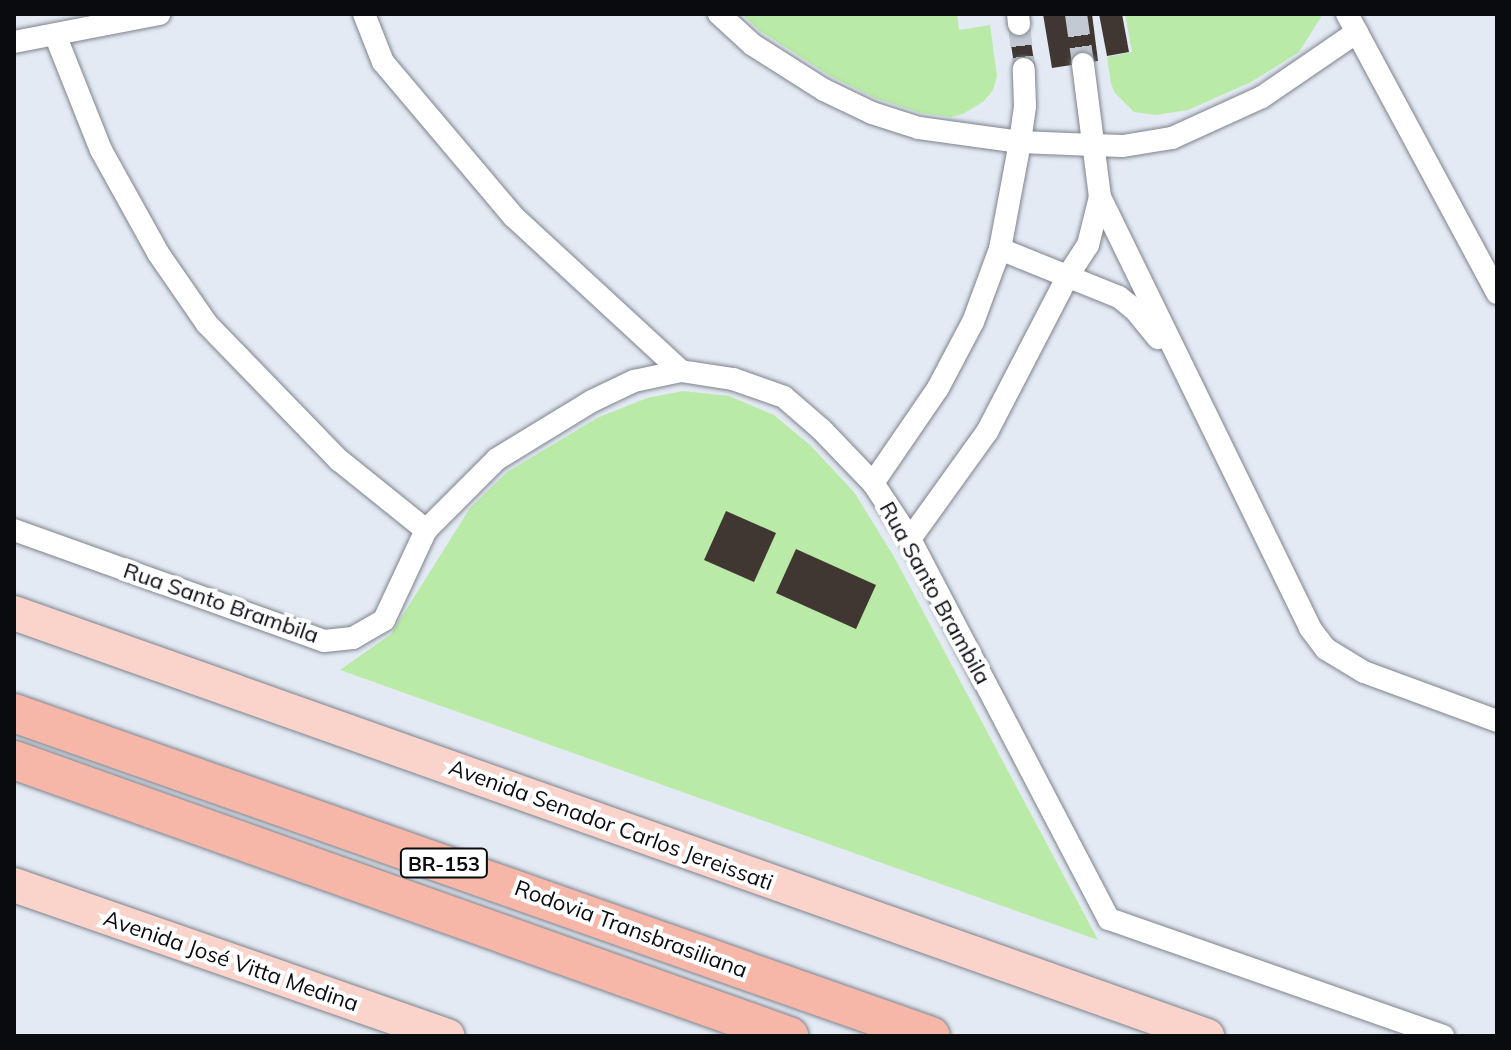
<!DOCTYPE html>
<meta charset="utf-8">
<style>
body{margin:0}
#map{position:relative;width:1511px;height:1050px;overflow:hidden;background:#e4eaf4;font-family:Mulish,sans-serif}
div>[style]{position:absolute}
.green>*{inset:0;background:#b9eaa7}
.building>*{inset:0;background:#403733}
.street-tunnel>*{height:22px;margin-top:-11px;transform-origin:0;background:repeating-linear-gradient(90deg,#c3c9d2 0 22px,transparent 0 33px)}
.roads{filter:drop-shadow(0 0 2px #7d838c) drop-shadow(0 0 2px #7d838c)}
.street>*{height:22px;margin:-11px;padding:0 11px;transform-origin:11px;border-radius:11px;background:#fff}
.primary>*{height:34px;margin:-17px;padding:0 17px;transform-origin:17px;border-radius:17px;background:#fad4cb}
.highway>*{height:38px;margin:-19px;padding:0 19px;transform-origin:19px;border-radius:19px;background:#f6b7a9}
span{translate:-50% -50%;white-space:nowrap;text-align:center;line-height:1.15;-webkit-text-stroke:8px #fff;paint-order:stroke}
.shield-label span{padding:2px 6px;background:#fff;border:2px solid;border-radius:6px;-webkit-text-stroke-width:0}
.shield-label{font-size:20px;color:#0a0b0f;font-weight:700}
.street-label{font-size:22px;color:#0a0b0f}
.frame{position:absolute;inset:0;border:16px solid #0a0b0f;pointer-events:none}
</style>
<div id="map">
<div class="green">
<i style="clip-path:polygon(742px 14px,957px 14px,959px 30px,990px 25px,997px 76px,993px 90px,984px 101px,963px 114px,951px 117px,921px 113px,875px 98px,830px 76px,760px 31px)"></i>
<i style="clip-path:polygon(1125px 14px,1321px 14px,1321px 17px,1299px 52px,1251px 82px,1188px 110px,1156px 115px,1134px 112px,1115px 93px,1111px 84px,1107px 57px,1132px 52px)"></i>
<i style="clip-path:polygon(683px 391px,729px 396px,774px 415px,810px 445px,854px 492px,893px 555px,1098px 940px,340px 670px,391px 634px,470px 508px,507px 472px,597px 418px,647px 398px)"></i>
</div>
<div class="building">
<i style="clip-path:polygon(1043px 14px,1092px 14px,1098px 61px,1052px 68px)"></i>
<i style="clip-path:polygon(1099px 14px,1122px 14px,1129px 52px,1107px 56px)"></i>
<i style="clip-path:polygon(1028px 23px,1035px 67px,1015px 70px,1008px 26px)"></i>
<i style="clip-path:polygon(726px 511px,776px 533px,754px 582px,704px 560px)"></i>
<i style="clip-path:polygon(796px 549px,876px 585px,856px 629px,776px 593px)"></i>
</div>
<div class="street-tunnel">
<i style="left:1076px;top:14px;width:50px;rotate:82deg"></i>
<i style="left:1019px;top:24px;width:45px;rotate:83.7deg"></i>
</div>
<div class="roads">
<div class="street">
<i style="left:364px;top:14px;width:52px;rotate:68.4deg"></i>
<i style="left:383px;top:62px;width:203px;rotate:49.8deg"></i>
<i style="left:514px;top:217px;width:227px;rotate:42.7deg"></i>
<i style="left:719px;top:14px;width:46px;rotate:42.4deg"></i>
<i style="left:753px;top:45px;width:84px;rotate:32.4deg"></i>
<i style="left:824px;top:90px;width:53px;rotate:25.6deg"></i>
<i style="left:872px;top:113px;width:49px;rotate:17.7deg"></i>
<i style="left:919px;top:128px;width:102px;rotate:7.9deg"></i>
<i style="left:1020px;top:142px;width:73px;rotate:2.4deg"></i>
<i style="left:1093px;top:145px;width:30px;rotate:2deg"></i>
<i style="left:1123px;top:146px;width:50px;rotate:-9.3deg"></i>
<i style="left:1172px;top:138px;width:99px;rotate:-24.5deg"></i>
<i style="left:1262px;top:97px;width:115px;rotate:-34.4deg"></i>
<i style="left:1018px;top:14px;width:10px;rotate:84deg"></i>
<i style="left:1347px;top:14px;width:317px;rotate:61.7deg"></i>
<i style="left:56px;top:37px;width:122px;rotate:68.3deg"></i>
<i style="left:101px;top:150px;width:118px;rotate:61deg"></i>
<i style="left:158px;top:253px;width:86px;rotate:55.4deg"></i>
<i style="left:207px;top:324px;width:190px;rotate:45.9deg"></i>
<i style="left:339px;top:460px;width:112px;rotate:38.8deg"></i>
<i style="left:14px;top:42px;width:148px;rotate:-10.9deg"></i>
<i style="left:1100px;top:197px;width:479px;rotate:64deg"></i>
<i style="left:1310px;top:628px;width:26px;rotate:53deg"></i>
<i style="left:1326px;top:649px;width:44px;rotate:31.2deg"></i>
<i style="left:1364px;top:672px;width:142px;rotate:20.2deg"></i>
<i style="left:1000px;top:249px;width:128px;rotate:22deg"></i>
<i style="left:1119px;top:297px;width:22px;rotate:39deg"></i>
<i style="left:1136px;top:311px;width:35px;rotate:51deg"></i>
<i style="left:873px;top:483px;width:115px;rotate:-55.6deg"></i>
<i style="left:938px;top:388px;width:75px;rotate:-62.1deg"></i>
<i style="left:973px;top:322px;width:78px;rotate:-69.7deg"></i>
<i style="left:1000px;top:249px;width:109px;rotate:-79.4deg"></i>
<i style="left:1020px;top:142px;width:36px;rotate:-82deg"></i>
<i style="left:1025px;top:106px;width:37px;rotate:-92deg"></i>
<i style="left:14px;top:530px;width:329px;rotate:19.7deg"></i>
<i style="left:324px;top:641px;width:29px;rotate:-6deg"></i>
<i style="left:353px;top:638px;width:36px;rotate:-30deg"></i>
<i style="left:384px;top:620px;width:99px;rotate:-65deg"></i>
<i style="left:426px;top:530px;width:100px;rotate:-45deg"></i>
<i style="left:497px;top:459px;width:111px;rotate:-31.4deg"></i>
<i style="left:592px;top:401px;width:47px;rotate:-25.5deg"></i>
<i style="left:634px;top:381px;width:48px;rotate:-12deg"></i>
<i style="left:681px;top:371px;width:53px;rotate:8.7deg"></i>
<i style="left:733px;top:379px;width:54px;rotate:19.4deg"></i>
<i style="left:784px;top:397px;width:49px;rotate:40.9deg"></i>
<i style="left:821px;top:429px;width:75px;rotate:46.1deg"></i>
<i style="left:873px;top:483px;width:67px;rotate:56.5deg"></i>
<i style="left:910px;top:539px;width:429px;rotate:62.4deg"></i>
<i style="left:1109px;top:919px;width:354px;rotate:19.3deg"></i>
<i style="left:910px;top:539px;width:132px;rotate:-54.3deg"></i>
<i style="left:987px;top:432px;width:178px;rotate:-62.6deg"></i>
<i style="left:1069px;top:274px;width:35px;rotate:-57deg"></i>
<i style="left:1088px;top:245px;width:49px;rotate:-76deg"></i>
<i style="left:1100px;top:197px;width:134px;rotate:-97.3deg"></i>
</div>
<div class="primary">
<i style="left:14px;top:613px;width:1266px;rotate:19.52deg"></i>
<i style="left:14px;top:885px;width:459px;rotate:19.2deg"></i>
</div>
<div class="highway">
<i style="left:14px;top:713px;width:972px;rotate:19.4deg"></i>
<i style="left:14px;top:760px;width:823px;rotate:19.6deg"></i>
</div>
</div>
<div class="shield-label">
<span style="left:444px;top:863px">BR-153</span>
</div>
<div class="street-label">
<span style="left:935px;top:593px;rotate:61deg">Rua Santo Brambila</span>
<span style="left:221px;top:603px;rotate:19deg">Rua Santo Brambila</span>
<span style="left:611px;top:825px;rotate:20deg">Avenida Senador Carlos Jereissati</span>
<span style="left:631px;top:929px;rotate:20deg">Rodovia Transbrasiliana</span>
<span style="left:231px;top:961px;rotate:19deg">Avenida José Vitta Medina</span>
</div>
<div class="frame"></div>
</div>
